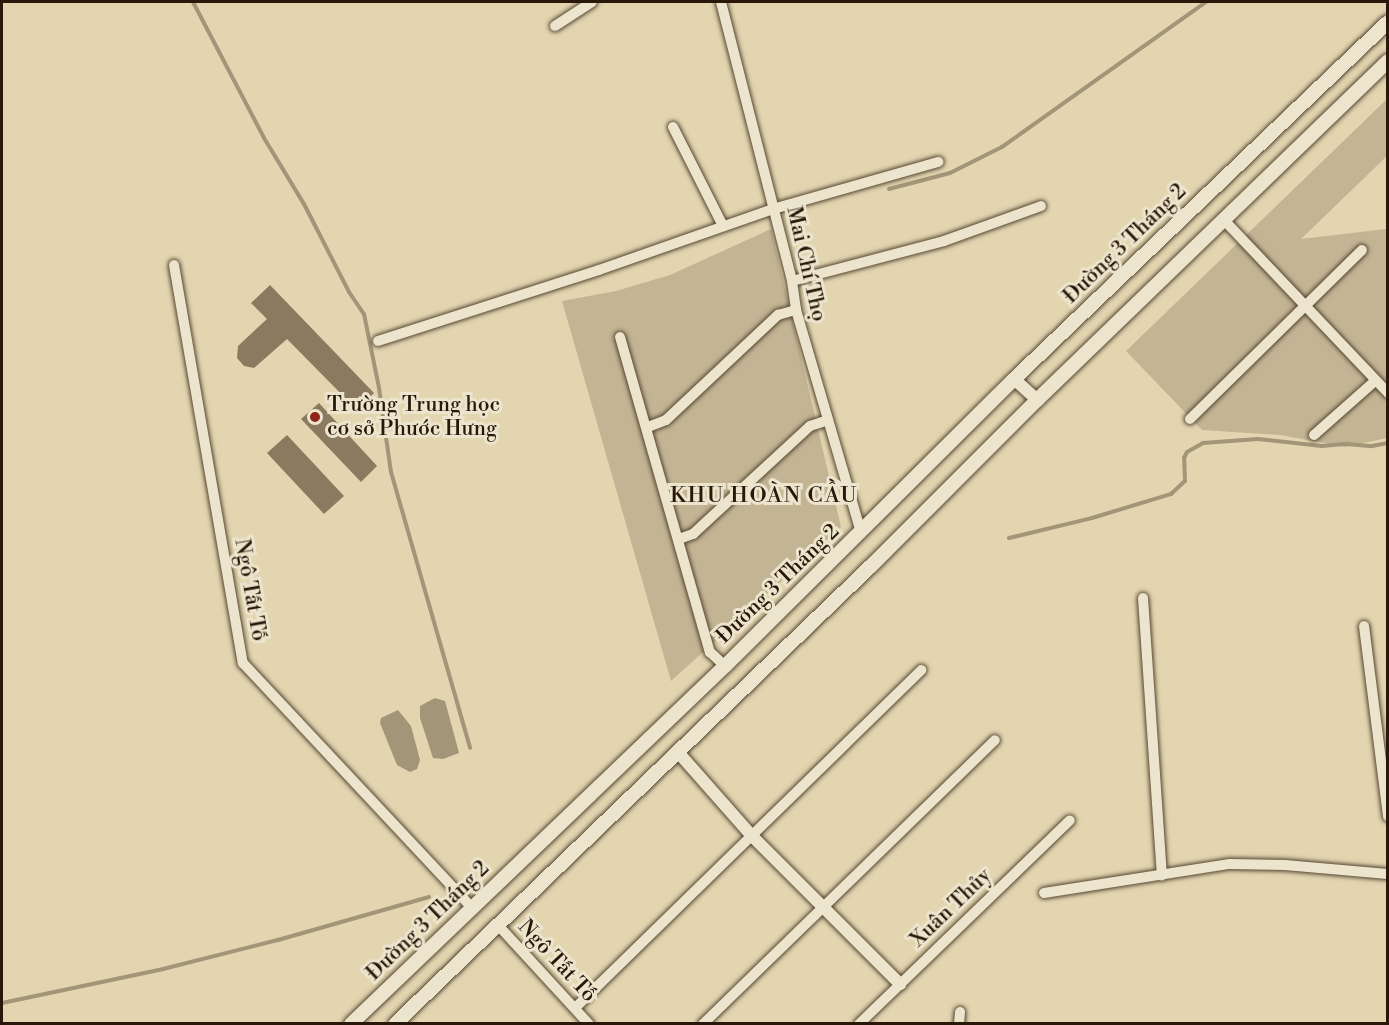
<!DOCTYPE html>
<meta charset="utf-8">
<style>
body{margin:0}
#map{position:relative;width:1389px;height:1025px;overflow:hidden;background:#e2d5b0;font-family:"Libre Bodoni",serif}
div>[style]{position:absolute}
.green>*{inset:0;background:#c3b594}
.water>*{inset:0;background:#a39577}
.stream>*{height:4px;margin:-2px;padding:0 2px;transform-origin:2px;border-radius:2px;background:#a39577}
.building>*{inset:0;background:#897a60}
.roads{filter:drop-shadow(0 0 2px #574733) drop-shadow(0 0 2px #574733)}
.minor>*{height:10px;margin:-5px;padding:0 5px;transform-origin:5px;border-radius:5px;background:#ece4cc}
.tertiary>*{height:12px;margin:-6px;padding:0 6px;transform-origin:6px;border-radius:6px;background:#ece4cc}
.secondary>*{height:14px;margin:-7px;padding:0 7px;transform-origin:7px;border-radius:7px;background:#ece4cc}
.dots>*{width:16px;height:16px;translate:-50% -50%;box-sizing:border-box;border:3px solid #ece4cc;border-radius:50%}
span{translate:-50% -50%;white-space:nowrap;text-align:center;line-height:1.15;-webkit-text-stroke:6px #ece4cc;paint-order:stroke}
.street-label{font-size:21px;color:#291809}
.poi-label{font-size:21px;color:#291809}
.left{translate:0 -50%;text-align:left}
.neighbourhood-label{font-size:22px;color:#291809;letter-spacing:1.5px}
.frame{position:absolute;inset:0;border:3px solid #291809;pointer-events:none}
</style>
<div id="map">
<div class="green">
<i style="clip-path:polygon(1387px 99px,1387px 156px,1301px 239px,1386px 229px,1387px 438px,1345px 447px,1280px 435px,1202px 430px,1126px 351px)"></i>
<i style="clip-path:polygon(771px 229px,841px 527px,671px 681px,562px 301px,616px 291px,670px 275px)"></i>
</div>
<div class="water">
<i style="clip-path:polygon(435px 698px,445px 701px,459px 753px,443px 759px,433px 758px,420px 718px,420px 706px)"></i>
<i style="clip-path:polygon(398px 710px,411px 726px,420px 760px,417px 769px,410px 772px,397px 765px,380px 723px,381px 718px)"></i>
</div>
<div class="stream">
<i style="left:193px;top:2px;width:153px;rotate:62.4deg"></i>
<i style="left:264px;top:138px;width:77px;rotate:58.8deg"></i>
<i style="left:304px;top:204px;width:99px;rotate:62.9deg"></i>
<i style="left:349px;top:292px;width:27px;rotate:56deg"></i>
<i style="left:364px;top:314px;width:76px;rotate:78.5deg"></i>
<i style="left:379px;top:388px;width:85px;rotate:81.9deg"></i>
<i style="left:391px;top:472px;width:287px;rotate:74deg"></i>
<i style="left:889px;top:189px;width:63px;rotate:-14.7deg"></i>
<i style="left:950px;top:173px;width:58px;rotate:-26.6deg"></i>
<i style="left:1002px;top:147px;width:250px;rotate:-35.4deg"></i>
<i style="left:1009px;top:538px;width:85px;rotate:-13.5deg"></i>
<i style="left:1092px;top:518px;width:83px;rotate:-16.9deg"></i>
<i style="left:1171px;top:494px;width:19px;rotate:-43deg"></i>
<i style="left:1185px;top:481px;width:23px;rotate:-92deg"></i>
<i style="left:1184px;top:458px;width:7px;rotate:-63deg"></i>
<i style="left:1187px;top:452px;width:18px;rotate:-29deg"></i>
<i style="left:1203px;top:443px;width:55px;rotate:-4.2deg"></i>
<i style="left:1258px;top:439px;width:64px;rotate:6.2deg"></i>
<i style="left:1322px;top:446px;width:25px;rotate:-5deg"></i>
<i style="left:1347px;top:444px;width:25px;rotate:5deg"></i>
<i style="left:1372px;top:446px;width:16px;rotate:-11deg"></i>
<i style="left:2px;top:1003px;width:165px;rotate:-11.9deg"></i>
<i style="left:163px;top:969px;width:119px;rotate:-14.2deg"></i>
<i style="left:278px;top:940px;width:157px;rotate:-15.9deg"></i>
</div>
<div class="building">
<i style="clip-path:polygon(270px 285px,374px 393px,357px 410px,287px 339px,254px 368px,244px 366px,237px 358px,238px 346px,267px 319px,251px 303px)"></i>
<i style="clip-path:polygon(319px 403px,377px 466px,361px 482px,301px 419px)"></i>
<i style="clip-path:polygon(287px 435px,344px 496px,324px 514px,267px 453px)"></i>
</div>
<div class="roads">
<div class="minor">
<i style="left:721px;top:2px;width:288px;rotate:75.7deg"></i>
<i style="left:792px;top:281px;width:29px;rotate:82deg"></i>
<i style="left:796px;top:310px;width:232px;rotate:73.7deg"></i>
<i style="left:555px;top:26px;width:44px;rotate:-33deg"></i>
<i style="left:673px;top:127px;width:111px;rotate:63.2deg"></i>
<i style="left:1223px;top:219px;width:240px;rotate:46.5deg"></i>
<i style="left:174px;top:265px;width:404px;rotate:80.2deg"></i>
<i style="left:243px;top:663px;width:335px;rotate:46.9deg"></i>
<i style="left:792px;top:281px;width:157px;rotate:-14.7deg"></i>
<i style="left:944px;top:241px;width:103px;rotate:-19.8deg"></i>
<i style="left:620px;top:337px;width:328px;rotate:74.1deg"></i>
<i style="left:710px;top:652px;width:21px;rotate:43deg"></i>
<i style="left:378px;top:341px;width:232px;rotate:-17.8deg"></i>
<i style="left:599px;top:270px;width:184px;rotate:-19.3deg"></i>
<i style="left:773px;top:209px;width:172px;rotate:-15.9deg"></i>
<i style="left:1190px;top:419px;width:241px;rotate:-44.5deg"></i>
<i style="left:648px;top:427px;width:19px;rotate:-21deg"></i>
<i style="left:666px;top:420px;width:154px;rotate:-43.2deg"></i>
<i style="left:778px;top:315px;width:19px;rotate:-16deg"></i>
<i style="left:1314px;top:435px;width:81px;rotate:-41.5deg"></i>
<i style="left:679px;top:539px;width:15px;rotate:-20deg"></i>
<i style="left:693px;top:534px;width:159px;rotate:-42.7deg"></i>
<i style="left:810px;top:426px;width:19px;rotate:-18deg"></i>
<i style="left:1143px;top:598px;width:278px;rotate:86.1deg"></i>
<i style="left:1364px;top:626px;width:192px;rotate:82.8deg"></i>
<i style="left:1044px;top:893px;width:188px;rotate:-8.9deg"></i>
<i style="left:1230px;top:864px;width:55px;rotate:1deg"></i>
<i style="left:1285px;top:865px;width:103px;rotate:5deg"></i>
<i style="left:497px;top:924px;width:136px;rotate:47.4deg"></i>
<i style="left:575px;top:1008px;width:484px;rotate:-44.3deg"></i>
<i style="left:703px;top:1024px;width:407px;rotate:-44.2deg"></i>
<i style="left:859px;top:1024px;width:293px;rotate:-44deg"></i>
<i style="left:959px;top:1024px;width:12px;rotate:-85deg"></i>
</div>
<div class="tertiary">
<i style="left:1014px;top:379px;width:31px;rotate:42deg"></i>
<i style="left:677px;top:751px;width:112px;rotate:48.6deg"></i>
<i style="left:751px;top:835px;width:211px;rotate:45deg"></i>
</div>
<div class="secondary">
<i style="left:351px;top:1024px;width:518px;rotate:-43.75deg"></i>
<i style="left:725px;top:666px;width:407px;rotate:-44.8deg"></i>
<i style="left:1014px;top:379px;width:517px;rotate:-43.67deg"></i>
<i style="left:395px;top:1024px;width:661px;rotate:-43.9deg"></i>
<i style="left:871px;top:566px;width:235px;rotate:-45deg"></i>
<i style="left:1037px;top:400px;width:488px;rotate:-44deg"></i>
</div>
</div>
<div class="dots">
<i style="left:315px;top:417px;background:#8f2418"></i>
</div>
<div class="street-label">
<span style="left:1125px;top:244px;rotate:-44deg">Đường 3 Tháng 2</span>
<span style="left:806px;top:264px;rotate:77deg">Mai Chí Thọ</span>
<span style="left:778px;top:584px;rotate:-44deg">Đường 3 Tháng 2</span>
<span style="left:250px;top:590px;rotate:80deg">Ngô Tất Tố</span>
<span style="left:951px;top:908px;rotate:-44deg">Xuân Thủy</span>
<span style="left:428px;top:921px;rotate:-44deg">Đường 3 Tháng 2</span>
<span style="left:557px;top:961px;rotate:47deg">Ngô Tất Tố</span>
</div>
<div class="poi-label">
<span class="left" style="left:327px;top:417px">Trường Trung học<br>cơ sở Phước Hưng</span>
</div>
<div class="neighbourhood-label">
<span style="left:764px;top:496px">KHU HOÀN CẦU</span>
</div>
<div class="frame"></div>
</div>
